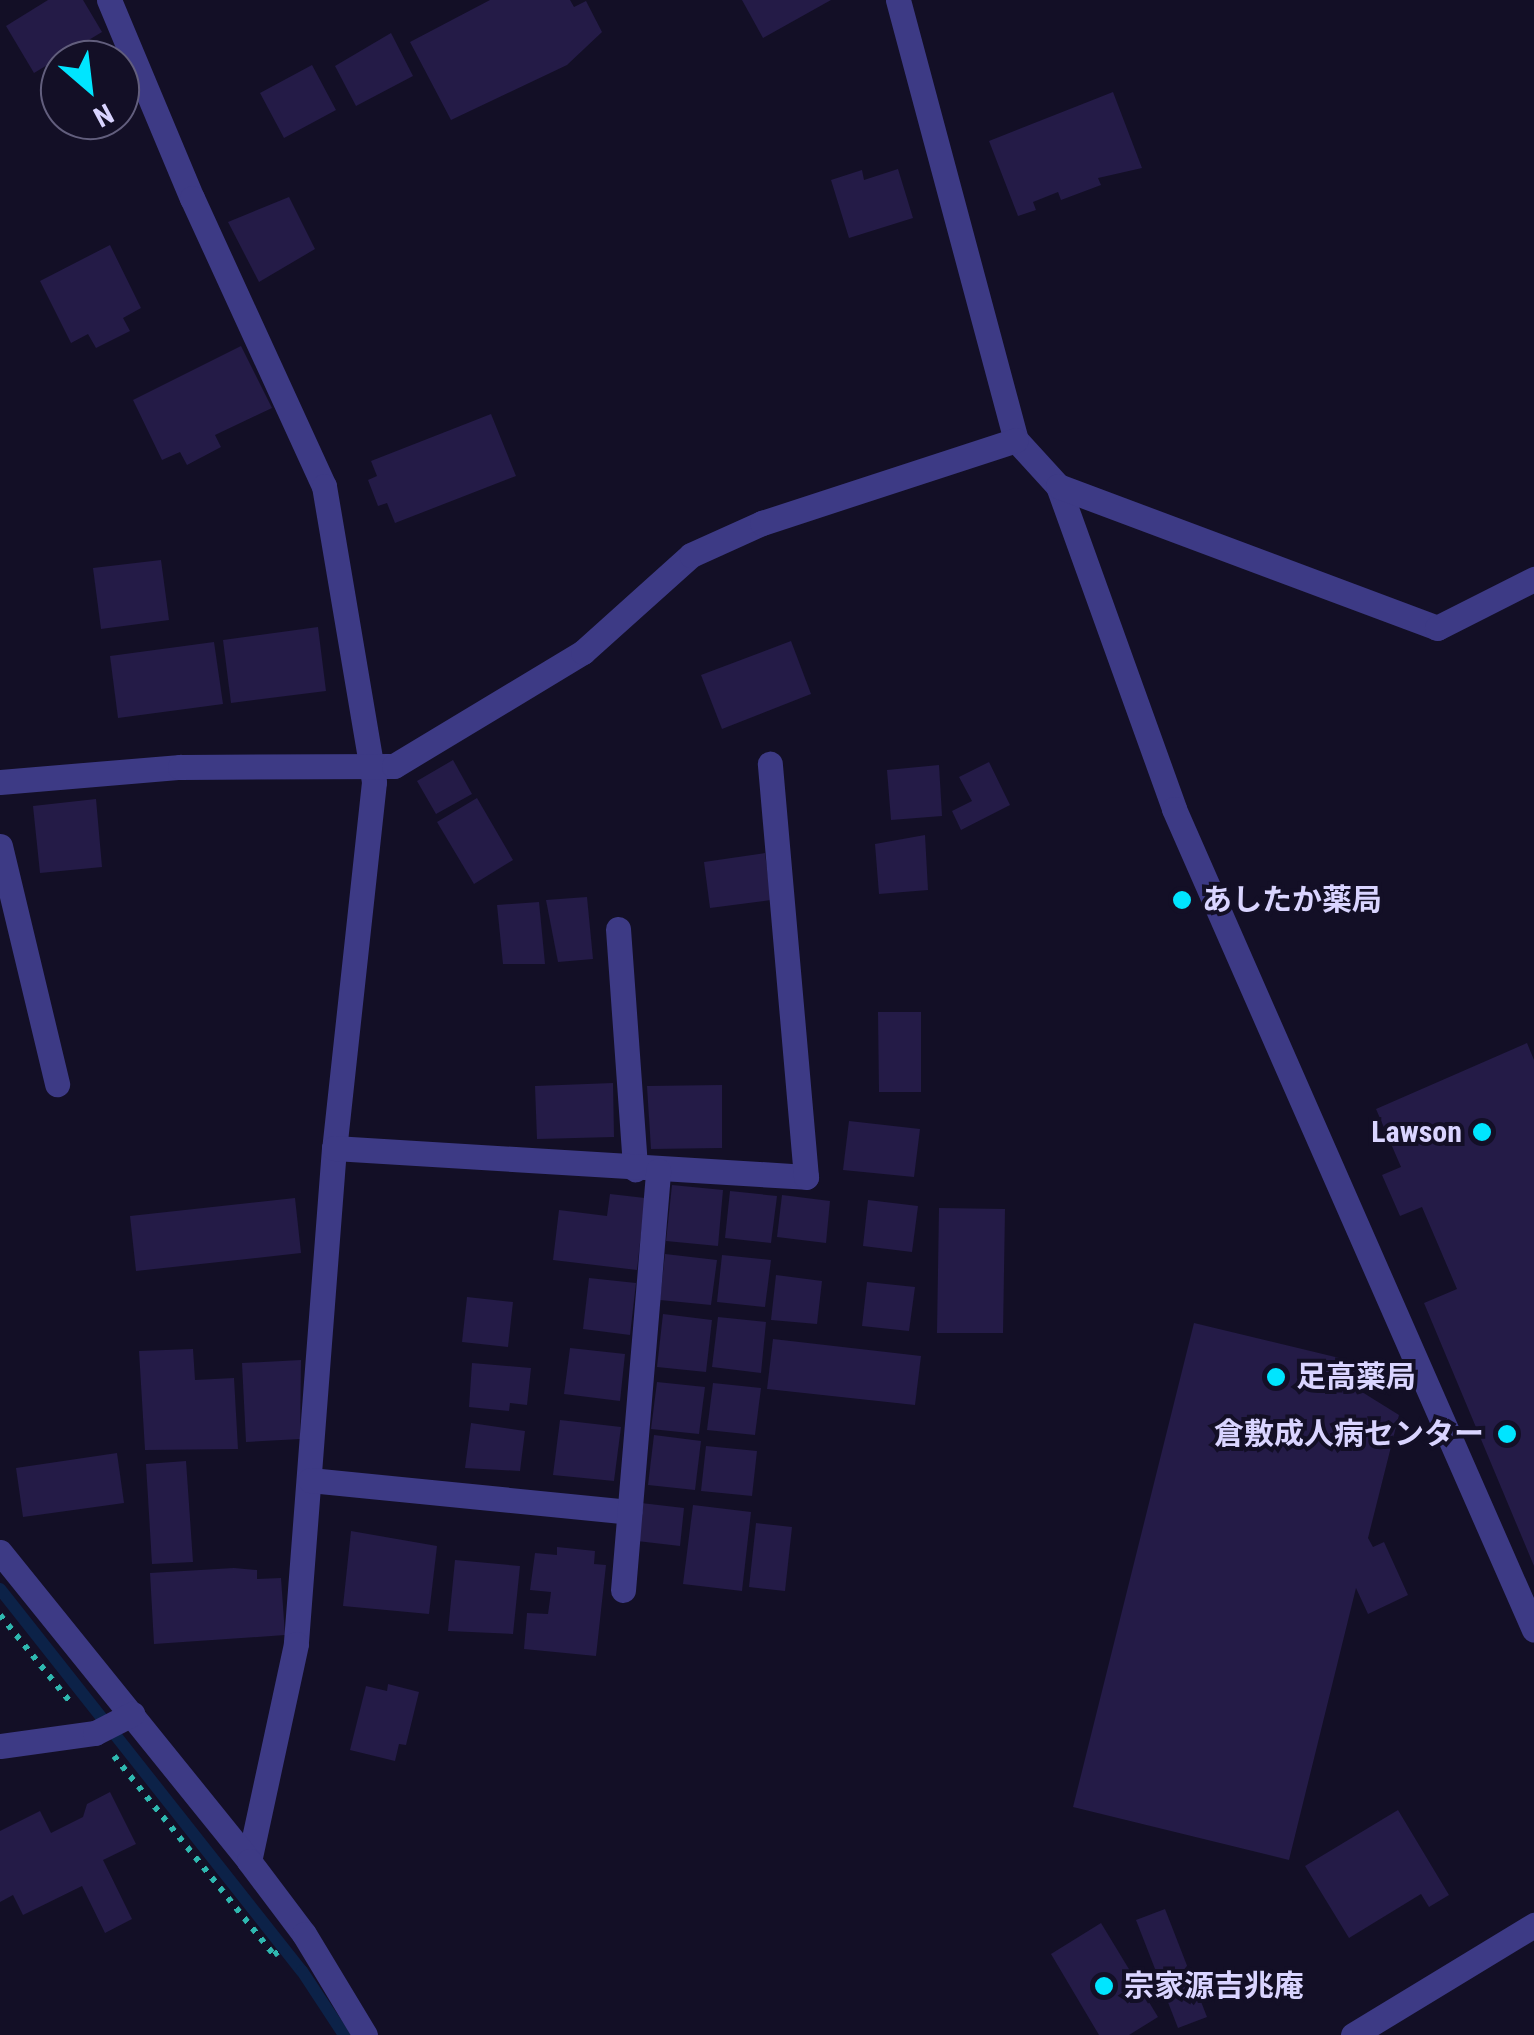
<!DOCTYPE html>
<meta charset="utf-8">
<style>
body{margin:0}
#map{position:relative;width:1534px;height:2035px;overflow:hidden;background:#130f26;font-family:"Roboto Condensed","Noto Sans JP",sans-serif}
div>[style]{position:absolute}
.stream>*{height:12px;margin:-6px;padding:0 6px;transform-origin:6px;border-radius:6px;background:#0c2248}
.building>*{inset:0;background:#241b47}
.path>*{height:6px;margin-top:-3px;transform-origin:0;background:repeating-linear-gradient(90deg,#2fb8b0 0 5px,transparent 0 13px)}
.minor>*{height:25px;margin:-12.5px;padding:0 12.5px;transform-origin:12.5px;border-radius:12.5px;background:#3d3a85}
.tertiary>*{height:25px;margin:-12.5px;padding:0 12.5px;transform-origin:12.5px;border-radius:12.5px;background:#3d3a85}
.dots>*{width:28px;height:28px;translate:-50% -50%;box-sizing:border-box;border:5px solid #130f26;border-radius:50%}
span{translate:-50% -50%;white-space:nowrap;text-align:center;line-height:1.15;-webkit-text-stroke:8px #130f26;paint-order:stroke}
.poi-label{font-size:30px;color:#d9d4ff;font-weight:700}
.left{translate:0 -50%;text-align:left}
.right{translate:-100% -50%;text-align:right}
.north{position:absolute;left:40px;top:40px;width:100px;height:100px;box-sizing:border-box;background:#130f26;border:2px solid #625e7d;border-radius:50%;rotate:152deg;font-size:28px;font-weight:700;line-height:40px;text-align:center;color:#d9d4ff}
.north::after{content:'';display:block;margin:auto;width:35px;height:45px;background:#00e5ff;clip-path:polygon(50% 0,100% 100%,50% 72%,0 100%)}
</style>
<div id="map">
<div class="stream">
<i style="left:0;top:1589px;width:487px;rotate:51.7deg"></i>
<i style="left:302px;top:1971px;width:77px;rotate:56.7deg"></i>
</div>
<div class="building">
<i style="clip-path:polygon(48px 0,83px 0,102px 32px,34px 73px,6px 26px)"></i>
<i style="clip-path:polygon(490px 0,570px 0,574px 7px,586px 1px,602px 32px,567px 65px,451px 120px,410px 42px)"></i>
<i style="clip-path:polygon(742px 0,831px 0,763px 38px)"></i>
<i style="clip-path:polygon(391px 33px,413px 76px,356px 106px,335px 66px)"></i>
<i style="clip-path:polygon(312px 65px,336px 110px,284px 138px,260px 93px)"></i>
<i style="clip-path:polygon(1113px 92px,1142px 168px,1098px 178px,1101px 185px,1061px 200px,1058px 192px,1033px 202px,1036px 210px,1018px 216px,989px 141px)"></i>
<i style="clip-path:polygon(898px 169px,913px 218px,849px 238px,831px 180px,862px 170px,864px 180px)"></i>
<i style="clip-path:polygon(289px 197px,315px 249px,259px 282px,228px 222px)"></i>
<i style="clip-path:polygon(110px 245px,141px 308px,123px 318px,130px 331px,96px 348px,88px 334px,71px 343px,40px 281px)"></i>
<i style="clip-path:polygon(241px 346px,272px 408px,215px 435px,221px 447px,187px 465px,180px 452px,162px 460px,133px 400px)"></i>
<i style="clip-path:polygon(491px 414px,516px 476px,395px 523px,387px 503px,378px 506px,368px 480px,377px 476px,371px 461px)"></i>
<i style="clip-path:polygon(161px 560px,169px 620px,101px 629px,93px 568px)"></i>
<i style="clip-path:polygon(318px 627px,326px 691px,231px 703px,223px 640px)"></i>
<i style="clip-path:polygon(791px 641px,811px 694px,722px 729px,701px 675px)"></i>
<i style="clip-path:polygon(214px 642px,223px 704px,118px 718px,110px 656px)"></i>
<i style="clip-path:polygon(453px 760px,472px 794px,436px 814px,417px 781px)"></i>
<i style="clip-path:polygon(989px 762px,1010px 805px,961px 830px,952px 811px,972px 801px,959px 777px)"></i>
<i style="clip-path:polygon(939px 765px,942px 816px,891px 820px,887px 770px)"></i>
<i style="clip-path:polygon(477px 798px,513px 860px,474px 884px,437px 822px)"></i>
<i style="clip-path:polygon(96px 799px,102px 867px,40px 873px,33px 806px)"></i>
<i style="clip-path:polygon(925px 835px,928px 890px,879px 894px,875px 844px)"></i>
<i style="clip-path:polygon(765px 853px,771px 900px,710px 908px,704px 862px)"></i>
<i style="clip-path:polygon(587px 897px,593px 959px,558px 962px,546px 900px)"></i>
<i style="clip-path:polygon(539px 902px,545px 964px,503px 964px,497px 905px)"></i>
<i style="clip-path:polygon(878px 1012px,921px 1012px,921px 1092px,879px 1092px)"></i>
<i style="clip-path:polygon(1527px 1043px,1534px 1060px,1534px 1566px,1424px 1303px,1457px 1289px,1422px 1207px,1400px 1216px,1382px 1175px,1401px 1167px,1376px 1109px)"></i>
<i style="clip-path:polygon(613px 1083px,614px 1137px,537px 1139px,535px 1086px)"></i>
<i style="clip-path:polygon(722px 1085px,722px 1148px,651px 1149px,647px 1086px)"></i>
<i style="clip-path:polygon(849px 1121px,920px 1129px,914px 1177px,843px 1170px)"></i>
<i style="clip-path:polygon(672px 1185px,723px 1190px,718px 1246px,666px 1241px)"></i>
<i style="clip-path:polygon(730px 1191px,777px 1196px,771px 1243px,725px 1238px)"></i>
<i style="clip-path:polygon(610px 1194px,645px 1198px,637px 1270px,553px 1260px,559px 1210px,607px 1216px)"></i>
<i style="clip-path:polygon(782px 1195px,830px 1201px,826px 1243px,777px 1237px)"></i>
<i style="clip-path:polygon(295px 1198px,301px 1253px,136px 1271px,130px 1216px)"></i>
<i style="clip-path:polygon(868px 1200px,918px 1206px,912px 1252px,863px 1246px)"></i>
<i style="clip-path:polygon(939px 1208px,1005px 1209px,1003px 1333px,937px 1333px)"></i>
<i style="clip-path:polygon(665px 1254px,717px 1260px,711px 1305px,660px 1300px)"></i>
<i style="clip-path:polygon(722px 1255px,771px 1260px,765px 1307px,717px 1302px)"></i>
<i style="clip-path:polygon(776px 1275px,822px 1281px,817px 1324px,771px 1320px)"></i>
<i style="clip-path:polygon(589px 1278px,636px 1283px,630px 1335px,583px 1329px)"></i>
<i style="clip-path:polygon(867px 1282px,915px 1287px,909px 1331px,862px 1326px)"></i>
<i style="clip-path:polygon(467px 1297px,513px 1302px,508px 1347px,462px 1342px)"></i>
<i style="clip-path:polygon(663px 1314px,712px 1320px,706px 1372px,657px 1367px)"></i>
<i style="clip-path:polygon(718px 1317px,766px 1322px,761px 1373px,712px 1367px)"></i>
<i style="clip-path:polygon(1194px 1323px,1356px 1362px,1362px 1392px,1399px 1415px,1368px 1538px,1373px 1547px,1384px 1542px,1408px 1595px,1368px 1614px,1356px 1588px,1289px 1860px,1073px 1807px)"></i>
<i style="clip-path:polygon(773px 1339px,921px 1356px,915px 1405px,767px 1389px)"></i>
<i style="clip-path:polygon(570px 1348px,625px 1354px,620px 1401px,564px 1394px)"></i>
<i style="clip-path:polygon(193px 1349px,195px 1380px,234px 1378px,238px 1449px,145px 1450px,139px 1351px)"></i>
<i style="clip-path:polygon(301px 1360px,300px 1439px,246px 1442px,242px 1363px)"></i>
<i style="clip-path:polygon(472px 1363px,531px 1368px,527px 1405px,510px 1403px,509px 1411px,469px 1407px)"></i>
<i style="clip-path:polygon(657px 1382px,705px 1387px,699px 1434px,651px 1429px)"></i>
<i style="clip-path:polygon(713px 1383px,761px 1388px,755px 1435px,707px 1430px)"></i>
<i style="clip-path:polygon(560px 1420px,621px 1427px,614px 1481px,553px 1475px)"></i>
<i style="clip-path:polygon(471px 1423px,525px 1431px,520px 1471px,465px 1468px)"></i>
<i style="clip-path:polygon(654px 1435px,701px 1441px,695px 1490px,648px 1485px)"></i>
<i style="clip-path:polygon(706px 1446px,757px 1451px,752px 1496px,701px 1491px)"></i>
<i style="clip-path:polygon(117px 1453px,124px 1503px,23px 1517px,16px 1468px)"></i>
<i style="clip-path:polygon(186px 1461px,193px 1562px,152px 1564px,146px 1464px)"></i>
<i style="clip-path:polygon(641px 1503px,684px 1508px,680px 1546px,637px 1541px)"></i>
<i style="clip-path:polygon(693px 1505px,751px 1512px,742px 1591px,683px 1584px)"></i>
<i style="clip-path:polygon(756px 1523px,792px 1527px,785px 1591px,749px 1587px)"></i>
<i style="clip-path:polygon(351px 1531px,437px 1546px,429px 1614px,343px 1606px)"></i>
<i style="clip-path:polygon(557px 1547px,595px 1551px,594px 1564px,606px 1565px,596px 1656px,524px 1649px,527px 1613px,548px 1614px,551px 1592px,530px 1590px,535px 1553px,557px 1555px)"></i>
<i style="clip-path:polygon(455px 1560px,520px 1566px,513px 1634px,448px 1631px)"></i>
<i style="clip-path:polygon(234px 1568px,257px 1570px,257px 1579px,281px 1578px,285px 1635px,154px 1644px,150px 1573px)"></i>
<i style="clip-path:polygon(388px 1684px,419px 1692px,406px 1745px,399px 1744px,395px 1761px,350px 1750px,366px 1686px,387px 1691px)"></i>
<i style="clip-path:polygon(110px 1792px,136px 1844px,103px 1860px,132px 1919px,105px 1933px,82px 1886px,23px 1915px,13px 1895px,0 1902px,0 1831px,40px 1811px,51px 1833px,83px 1817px,87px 1804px)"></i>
<i style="clip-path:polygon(1398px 1810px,1449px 1895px,1429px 1907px,1421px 1894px,1349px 1938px,1305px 1866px)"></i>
<i style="clip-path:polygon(1165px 1909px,1207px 2017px,1178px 2028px,1136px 1920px)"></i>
<i style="clip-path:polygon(1101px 1923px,1158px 2017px,1129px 2035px,1099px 2035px,1051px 1954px)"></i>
</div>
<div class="path">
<i style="left:0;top:1615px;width:113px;rotate:51.1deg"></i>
<i style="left:114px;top:1756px;width:255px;rotate:51.2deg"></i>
<i style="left:274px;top:1955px;width:6px;rotate:-39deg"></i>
</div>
<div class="minor">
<i style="left:109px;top:0;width:215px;rotate:67.3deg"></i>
<i style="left:192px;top:198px;width:317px;rotate:65.4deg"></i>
<i style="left:324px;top:486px;width:300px;rotate:80.4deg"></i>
<i style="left:374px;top:782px;width:368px;rotate:96.2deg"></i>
<i style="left:334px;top:1148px;width:497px;rotate:94.4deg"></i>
<i style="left:296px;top:1644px;width:222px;rotate:102.2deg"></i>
<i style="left:898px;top:0;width:456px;rotate:75deg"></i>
<i style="left:1016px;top:440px;width:62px;rotate:47.6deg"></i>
<i style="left:1058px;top:486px;width:343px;rotate:70.2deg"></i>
<i style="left:1174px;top:809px;width:896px;rotate:66.32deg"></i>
<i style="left:1058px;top:486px;width:405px;rotate:20.5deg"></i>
<i style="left:1437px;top:628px;width:109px;rotate:-26.8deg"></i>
<i style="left:0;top:782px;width:181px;rotate:-4.8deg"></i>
<i style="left:180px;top:767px;width:214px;rotate:-0.3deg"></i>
<i style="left:394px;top:766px;width:221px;rotate:-31.1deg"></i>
<i style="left:583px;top:652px;width:145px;rotate:-41.9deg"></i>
<i style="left:691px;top:555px;width:78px;rotate:-24.3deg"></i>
<i style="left:762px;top:523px;width:267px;rotate:-18.1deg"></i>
<i style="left:0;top:846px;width:245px;rotate:76.5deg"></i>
<i style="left:618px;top:929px;width:241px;rotate:85.9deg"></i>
<i style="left:334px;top:1148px;width:473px;rotate:3.5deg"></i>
<i style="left:806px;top:1177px;width:415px;rotate:-95deg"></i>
<i style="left:310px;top:1480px;width:321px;rotate:5.7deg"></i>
<i style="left:0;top:1552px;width:397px;rotate:51.1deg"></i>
<i style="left:249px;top:1861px;width:91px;rotate:53deg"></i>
<i style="left:304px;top:1934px;width:118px;rotate:58.9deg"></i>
<i style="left:623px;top:1590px;width:421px;rotate:-85.2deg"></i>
<i style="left:0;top:1746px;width:96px;rotate:-7.8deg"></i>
<i style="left:95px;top:1733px;width:42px;rotate:-27.2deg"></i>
</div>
<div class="tertiary">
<i style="left:1353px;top:2035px;width:212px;rotate:-31.3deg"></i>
</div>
<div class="dots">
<i style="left:1182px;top:900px;background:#00e5ff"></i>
<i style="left:1482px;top:1132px;background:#00e5ff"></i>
<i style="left:1276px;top:1377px;background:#00e5ff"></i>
<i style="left:1507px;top:1434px;background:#00e5ff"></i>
<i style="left:1104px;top:1986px;background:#00e5ff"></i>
</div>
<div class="poi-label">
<span class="left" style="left:1202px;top:900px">あしたか薬局</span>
<span class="right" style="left:1462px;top:1132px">Lawson</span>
<span class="left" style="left:1296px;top:1377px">足高薬局</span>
<span class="right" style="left:1484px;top:1434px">倉敷成人病センター</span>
<span class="left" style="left:1124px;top:1986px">宗家源吉兆庵</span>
</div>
<div class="north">N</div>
</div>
